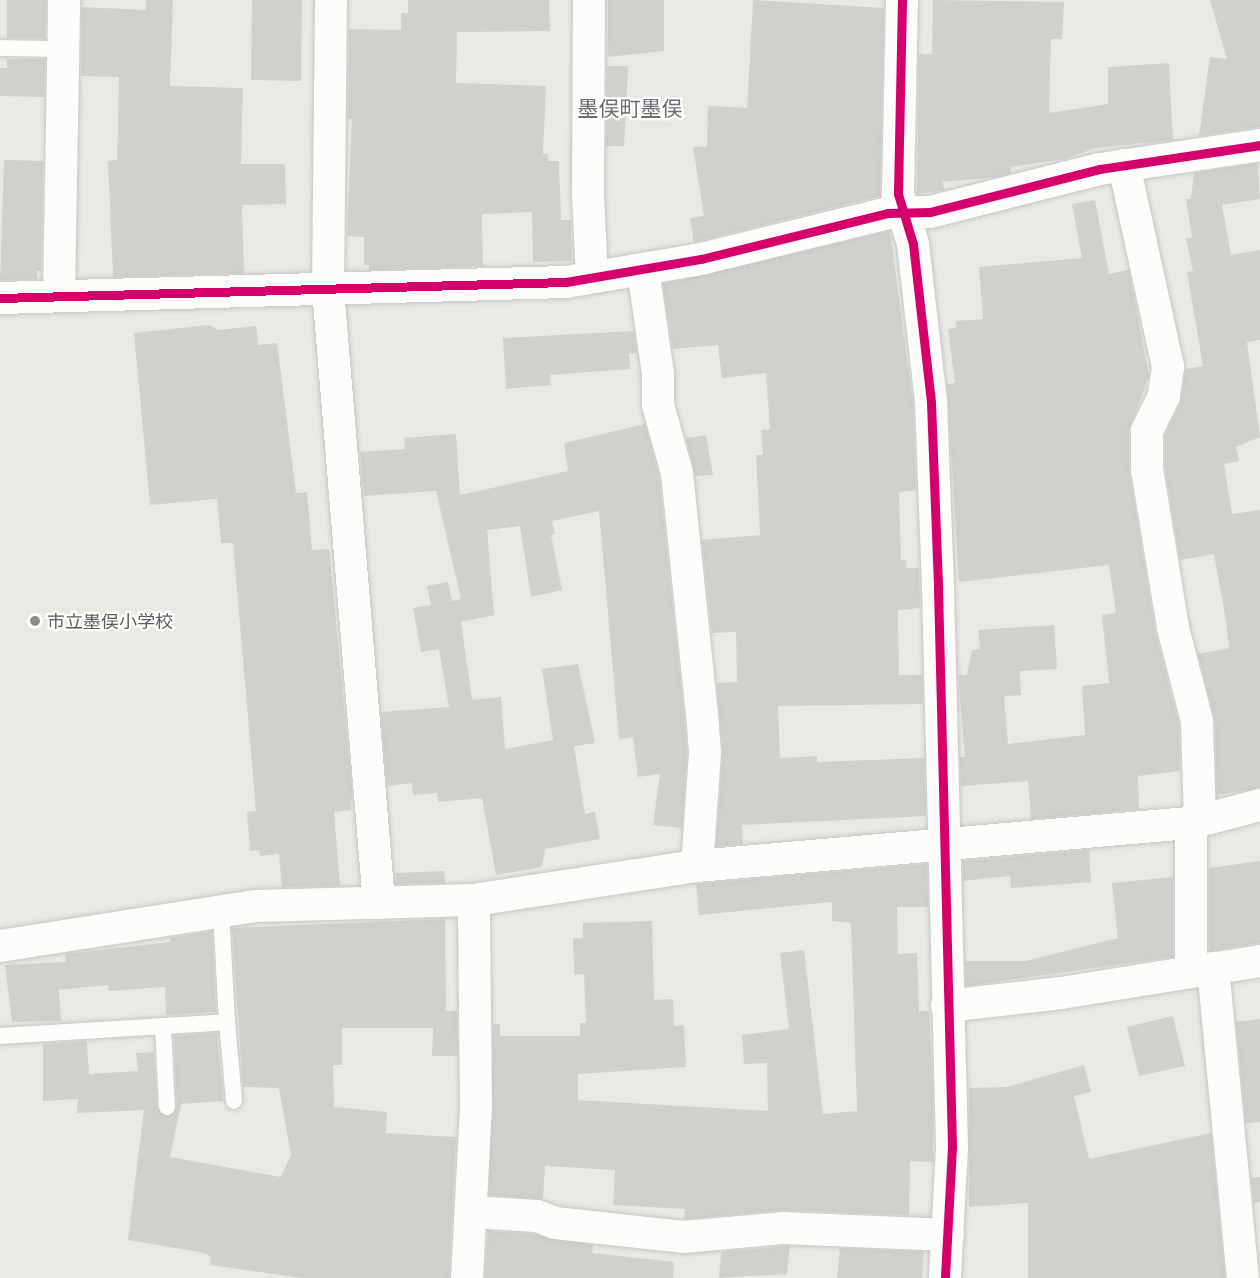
<!DOCTYPE html>
<meta charset="utf-8">
<style>
body{margin:0}
#map{position:relative;width:1260px;height:1278px;overflow:hidden;background:#e9e9e3;font-family:Barlow,"Noto Sans JP",sans-serif}
div>[style]{position:absolute}
.building>*{inset:0;background:#d1d0cd}
.roads{filter:drop-shadow(0 0 2px #c5c6c4) drop-shadow(0 0 2px #c5c6c4)}
.lane>*{height:16px;margin:-8px;padding:0 8px;transform-origin:8px;border-radius:8px;background:#fcfcfb}
.street>*{height:32px;margin:-16px;padding:0 16px;transform-origin:16px;border-radius:16px;background:#fcfcfb}
.cycleway>*{height:9px;margin:-4.5px;padding:0 4.5px;transform-origin:4.5px;border-radius:4.5px;background:#d6006c}
.dots>*{width:16px;height:16px;translate:-50% -50%;box-sizing:border-box;border:3px solid #fff;border-radius:50%}
span{translate:-50% -50%;white-space:nowrap;text-align:center;line-height:1.15;-webkit-text-stroke:4.5px #fff;paint-order:stroke}
.poi-label{font-size:18px;color:#595c61}
.left{translate:0 -50%;text-align:left}
.quarter-label{font-size:21px;color:#6a6e73}
</style>
<div id="map">
<div class="building">
<i style="clip-path:polygon(7px 0,46px 0,45px 38px,7px 38px)"></i>
<i style="clip-path:polygon(146px 0,173px 0,170px 86px,243px 88px,241px 164px,285px 164px,286px 204px,242px 205px,244px 273px,113px 277px,108px 161px,117px 160px,119px 77px,81px 76px,82px 7px,146px 10px)"></i>
<i style="clip-path:polygon(252px 0,302px 0,301px 81px,251px 80px)"></i>
<i style="clip-path:polygon(408px 0,549px 0,550px 31px,457px 32px,456px 83px,546px 86px,543px 154px,548px 153px,548px 161px,559px 161px,561px 220px,571px 220px,572px 261px,533px 262px,532px 212px,482px 214px,483px 266px,369px 270px,369px 265px,364px 265px,364px 237px,347px 236px,352px 119px,348px 119px,349px 29px,401px 30px,401px 13px,408px 13px)"></i>
<i style="clip-path:polygon(608px 0,664px 0,664px 51px,608px 57px)"></i>
<i style="clip-path:polygon(753px 0,884px 8px,880px 196px,694px 242px,690px 218px,704px 216px,693px 147px,707px 146px,708px 106px,747px 108px)"></i>
<i style="clip-path:polygon(933px 0,1064px 2px,1062px 39px,1051px 39px,1049px 113px,1108px 104px,1108px 67px,1169px 63px,1173px 140px,1095px 148px,1065px 159px,1011px 167px,1011px 173px,997px 177px,943px 182px,944px 190px,917px 194px,919px 54px,932px 54px)"></i>
<i style="clip-path:polygon(1210px 0,1260px 0,1260px 127px,1199px 136px,1210px 57px,1227px 59px)"></i>
<i style="clip-path:polygon(7px 59px,45px 59px,44px 97px,0 96px,0 68px,7px 68px)"></i>
<i style="clip-path:polygon(607px 66px,628px 66px,624px 146px,606px 146px)"></i>
<i style="clip-path:polygon(4px 160px,43px 161px,41px 271px,37px 271px,37px 279px,0 280px)"></i>
<i style="clip-path:polygon(1258px 163px,1260px 199px,1222px 205px,1231px 255px,1260px 250px,1260px 340px,1247px 342px,1260px 437px,1236px 447px,1239px 461px,1224px 464px,1232px 514px,1260px 510px,1260px 788px,1217px 795px,1215px 720px,1198px 654px,1229px 648px,1226px 620px,1214px 554px,1180px 560px,1165px 468px,1165px 435px,1180px 404px,1186px 369px,1203px 366px,1187px 272px,1193px 271px,1186px 239px,1192px 237px,1186px 199px,1191px 199px,1194px 173px)"></i>
<i style="clip-path:polygon(1095px 200px,1109px 274px,1129px 270px,1149px 376px,1129px 430px,1129px 469px,1155px 631px,1179px 724px,1180px 771px,1138px 776px,1139px 809px,1031px 819px,1028px 781px,961px 786px,960px 757px,965px 757px,958px 675px,967px 675px,972px 650px,980px 649px,978px 630px,1054px 625px,1057px 669px,1020px 671px,1021px 695px,1004px 696px,1008px 744px,1085px 735px,1082px 686px,1109px 683px,1102px 615px,1116px 613px,1109px 565px,959px 582px,947px 384px,955px 383px,948px 329px,956px 328px,956px 321px,983px 319px,979px 267px,1082px 258px,1072px 204px)"></i>
<i style="clip-path:polygon(890px 231px,913px 404px,916px 490px,899px 492px,901px 560px,906px 560px,907px 568px,919px 568px,920px 608px,898px 610px,899px 675px,922px 675px,923px 704px,778px 706px,780px 758px,817px 756px,817px 762px,924px 758px,926px 816px,742px 825px,743px 844px,716px 846px,723px 754px,717px 683px,737px 682px,736px 632px,712px 633px,702px 540px,760px 535px,756px 455px,763px 455px,761px 430px,770px 429px,766px 373px,722px 378px,718px 345px,673px 349px,663px 284px)"></i>
<i style="clip-path:polygon(209px 325px,218px 330px,256px 326px,258px 345px,277px 343px,296px 493px,307px 492px,312px 550px,329px 549px,352px 790px,351px 810px,334px 812px,340px 886px,282px 887px,279px 854px,260px 856px,259px 850px,250px 851px,247px 812px,256px 811px,233px 543px,221px 543px,217px 499px,150px 505px,134px 333px)"></i>
<i style="clip-path:polygon(634px 331px,637px 353px,629px 354px,630px 369px,550px 375px,551px 385px,506px 389px,503px 338px)"></i>
<i style="clip-path:polygon(645px 424px,659px 476px,684px 715px,687px 753px,682px 828px,653px 825px,660px 774px,638px 777px,633px 737px,619px 739px,599px 511px,552px 521px,555px 534px,551px 535px,562px 590px,531px 597px,520px 526px,487px 530px,494px 615px,461px 622px,472px 700px,501px 697px,505px 749px,553px 740px,542px 669px,578px 664px,595px 743px,574px 746px,585px 814px,595px 812px,600px 839px,545px 849px,542px 867px,496px 875px,482px 798px,438px 802px,437px 793px,413px 795px,412px 783px,387px 786px,381px 712px,449px 707px,439px 649px,421px 652px,413px 608px,431px 605px,427px 586px,448px 582px,452px 601px,461px 599px,436px 491px,364px 496px,360px 452px,405px 449px,404px 438px,456px 434px,460px 495px,568px 471px,564px 443px)"></i>
<i style="clip-path:polygon(706px 435px,713px 475px,695px 476px,686px 438px)"></i>
<i style="clip-path:polygon(1089px 850px,1091px 882px,1011px 888px,1010px 876px,963px 881px,963px 861px)"></i>
<i style="clip-path:polygon(1260px 861px,1260px 943px,1209px 951px,1209px 868px)"></i>
<i style="clip-path:polygon(927px 864px,928px 907px,897px 907px,898px 954px,917px 953px,919px 1011px,929px 1011px,933px 1088px,933px 1162px,910px 1161px,909px 1215px,784px 1210px,684px 1219px,685px 1209px,613px 1205px,615px 1170px,545px 1166px,543px 1199px,489px 1195px,493px 1024px,500px 1024px,500px 1036px,580px 1036px,580px 1023px,586px 1023px,584px 974px,574px 975px,573px 938px,583px 938px,583px 923px,652px 921px,654px 1000px,673px 999px,674px 1026px,684px 1025px,686px 1067px,578px 1074px,578px 1100px,768px 1111px,767px 1063px,744px 1064px,742px 1035px,789px 1029px,780px 953px,804px 950px,823px 1114px,857px 1111px,851px 923px,832px 921px,832px 902px,699px 915px,696px 884px)"></i>
<i style="clip-path:polygon(444px 871px,445px 883px,395px 884px,396px 873px)"></i>
<i style="clip-path:polygon(1173px 877px,1173px 957px,966px 986px,965px 961px,1026px 961px,1118px 938px,1112px 883px)"></i>
<i style="clip-path:polygon(445px 919px,446px 1011px,457px 1011px,458px 1056px,432px 1056px,433px 1028px,342px 1028px,342px 1065px,333px 1065px,334px 1107px,387px 1112px,386px 1133px,456px 1137px,449px 1278px,302px 1278px,210px 1265px,211px 1257px,205px 1253px,128px 1240px,144px 1110px,77px 1113px,78px 1099px,43px 1101px,43px 1044px,87px 1041px,89px 1074px,138px 1071px,136px 1053px,154px 1052px,157px 1108px,168px 1117px,177px 1106px,174px 1036px,217px 1033px,223px 1101px,181px 1104px,170px 1157px,281px 1177px,291px 1155px,279px 1088px,243px 1087px,232px 928px)"></i>
<i style="clip-path:polygon(212px 931px,216px 1012px,166px 1015px,165px 987px,109px 991px,108px 985px,59px 990px,61px 1021px,12px 1022px,5px 965px,66px 962px,65px 954px,170px 942px,170px 938px)"></i>
<i style="clip-path:polygon(1173px 1016px,1185px 1066px,1139px 1076px,1127px 1027px)"></i>
<i style="clip-path:polygon(1260px 1019px,1260px 1122px,1246px 1123px,1236px 1022px)"></i>
<i style="clip-path:polygon(1084px 1065px,1091px 1092px,1074px 1096px,1089px 1159px,1211px 1133px,1225px 1278px,1028px 1278px,1028px 1203px,969px 1207px,969px 1088px,1007px 1087px)"></i>
<i style="clip-path:polygon(1260px 1177px,1260px 1202px,1254px 1203px,1251px 1178px)"></i>
<i style="clip-path:polygon(488px 1231px,533px 1234px,593px 1245px,592px 1253px,674px 1262px,673px 1278px,485px 1278px)"></i>
<i style="clip-path:polygon(790px 1246px,787px 1274px,719px 1278px,721px 1252px)"></i>
<i style="clip-path:polygon(840px 1248px,924px 1252px,922px 1278px,837px 1278px)"></i>
</div>
<div class="roads">
<div class="lane">
<i style="left:0;top:48px;width:64px;rotate:0.9deg"></i>
<i style="left:227px;top:1022px;width:79px;rotate:84.9deg"></i>
<i style="left:163px;top:1026px;width:81px;rotate:87.2deg"></i>
<i style="left:0;top:1036px;width:227px;rotate:-3.5deg"></i>
<i style="left:227px;top:1022px;width:110px;rotate:-93.1deg"></i>
</div>
<div class="street">
<i style="left:331px;top:0;width:289px;rotate:90.6deg"></i>
<i style="left:328px;top:289px;width:616px;rotate:85.25deg"></i>
<i style="left:589px;top:0;width:195px;rotate:90.3deg"></i>
<i style="left:588px;top:195px;width:81px;rotate:87.2deg"></i>
<i style="left:902px;top:0;width:194px;rotate:91.2deg"></i>
<i style="left:898px;top:194px;width:52px;rotate:73.3deg"></i>
<i style="left:913px;top:244px;width:160px;rotate:83.5deg"></i>
<i style="left:931px;top:403px;width:186px;rotate:87.8deg"></i>
<i style="left:938px;top:589px;width:558px;rotate:88.56deg"></i>
<i style="left:952px;top:1147px;width:131px;rotate:93.1deg"></i>
<i style="left:1124px;top:165px;width:207px;rotate:77.7deg"></i>
<i style="left:1168px;top:367px;width:29px;rotate:98deg"></i>
<i style="left:1164px;top:396px;width:39px;rotate:116deg"></i>
<i style="left:1147px;top:431px;width:38px;rotate:90deg"></i>
<i style="left:1147px;top:469px;width:161px;rotate:80.7deg"></i>
<i style="left:1173px;top:628px;width:96px;rotate:75.5deg"></i>
<i style="left:1197px;top:721px;width:100px;rotate:88.3deg"></i>
<i style="left:643px;top:269px;width:106px;rotate:81.9deg"></i>
<i style="left:658px;top:374px;width:31px;rotate:90deg"></i>
<i style="left:658px;top:405px;width:71px;rotate:74.4deg"></i>
<i style="left:677px;top:473px;width:241px;rotate:84.1deg"></i>
<i style="left:702px;top:713px;width:40px;rotate:85.7deg"></i>
<i style="left:705px;top:753px;width:113px;rotate:94deg"></i>
<i style="left:59px;top:296px;width:296px;rotate:-89deg"></i>
<i style="left:0;top:298px;width:566px;rotate:-1.62deg"></i>
<i style="left:566px;top:282px;width:137px;rotate:-9.7deg"></i>
<i style="left:701px;top:259px;width:193px;rotate:-13.8deg"></i>
<i style="left:888px;top:213px;width:42px;rotate:-1.4deg"></i>
<i style="left:930px;top:212px;width:175px;rotate:-14.2deg"></i>
<i style="left:1100px;top:169px;width:162px;rotate:-8.5deg"></i>
<i style="left:0;top:946px;width:259px;rotate:-8.9deg"></i>
<i style="left:256px;top:906px;width:218px;rotate:-1.6deg"></i>
<i style="left:474px;top:900px;width:226px;rotate:-8.7deg"></i>
<i style="left:697px;top:866px;width:496px;rotate:-5deg"></i>
<i style="left:1191px;top:823px;width:71px;rotate:-14.6deg"></i>
<i style="left:1213px;top:968px;width:311px;rotate:84.5deg"></i>
<i style="left:1191px;top:969px;width:146px;rotate:-90deg"></i>
<i style="left:947px;top:1006px;width:115px;rotate:-6.5deg"></i>
<i style="left:1061px;top:993px;width:202px;rotate:-9.1deg"></i>
<i style="left:471px;top:1212px;width:66px;rotate:3.5deg"></i>
<i style="left:537px;top:1216px;width:19px;rotate:21deg"></i>
<i style="left:555px;top:1223px;width:129px;rotate:6.2deg"></i>
<i style="left:683px;top:1237px;width:100px;rotate:-5.1deg"></i>
<i style="left:783px;top:1228px;width:165px;rotate:2.4deg"></i>
<i style="left:467px;top:1278px;width:171px;rotate:-87deg"></i>
<i style="left:476px;top:1107px;width:207px;rotate:-90.6deg"></i>
</div>
</div>
<div class="cycleway">
<i style="left:902px;top:0;width:194px;rotate:91.2deg"></i>
<i style="left:898px;top:194px;width:52px;rotate:73.3deg"></i>
<i style="left:913px;top:244px;width:160px;rotate:83.5deg"></i>
<i style="left:931px;top:403px;width:186px;rotate:87.8deg"></i>
<i style="left:938px;top:589px;width:558px;rotate:88.56deg"></i>
<i style="left:952px;top:1147px;width:131px;rotate:93.1deg"></i>
<i style="left:0;top:298px;width:566px;rotate:-1.62deg"></i>
<i style="left:566px;top:282px;width:137px;rotate:-9.7deg"></i>
<i style="left:701px;top:259px;width:193px;rotate:-13.8deg"></i>
<i style="left:888px;top:213px;width:42px;rotate:-1.4deg"></i>
<i style="left:930px;top:212px;width:175px;rotate:-14.2deg"></i>
<i style="left:1100px;top:169px;width:162px;rotate:-8.5deg"></i>
</div>
<div class="dots">
<i style="left:35px;top:621px;background:#8b8d8e"></i>
</div>
<div class="poi-label">
<span class="left" style="left:47px;top:621px">市立墨俣小学校</span>
</div>
<div class="quarter-label">
<span style="left:630px;top:108px">墨俣町墨俣</span>
</div>
</div>
